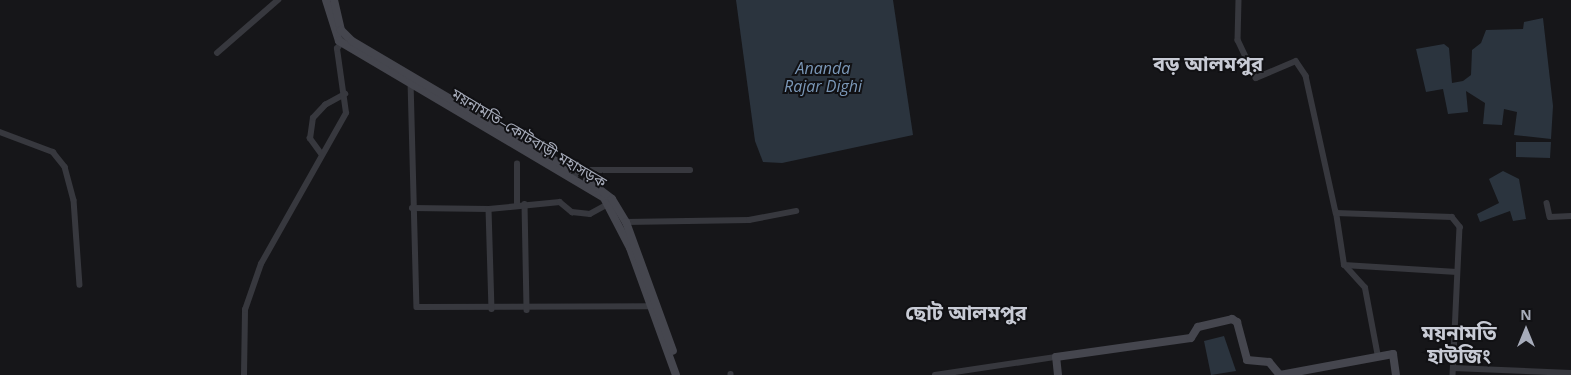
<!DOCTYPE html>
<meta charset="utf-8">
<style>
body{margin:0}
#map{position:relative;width:1571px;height:375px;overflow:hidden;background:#161619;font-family:"Open Sans","Noto Sans Bengali",sans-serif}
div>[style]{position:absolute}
.water>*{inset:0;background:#2b343e}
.minor>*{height:5.5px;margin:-2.75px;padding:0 2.75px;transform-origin:2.75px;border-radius:2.75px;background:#37383e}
.secondary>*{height:8px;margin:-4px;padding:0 4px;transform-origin:4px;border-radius:4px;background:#45464e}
span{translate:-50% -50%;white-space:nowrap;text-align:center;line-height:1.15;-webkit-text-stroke:4px #111114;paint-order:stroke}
.street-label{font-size:15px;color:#a7acba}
.water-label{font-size:16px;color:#7b98b8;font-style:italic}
.district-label{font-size:20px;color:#c8cbd5;font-weight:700}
.north{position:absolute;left:1501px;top:305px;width:50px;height:50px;-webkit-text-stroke:4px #111114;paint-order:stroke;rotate:0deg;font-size:14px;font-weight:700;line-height:20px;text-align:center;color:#a7acba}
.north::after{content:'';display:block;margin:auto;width:18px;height:22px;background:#a7acba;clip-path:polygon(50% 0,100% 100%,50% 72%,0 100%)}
</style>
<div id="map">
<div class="water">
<i style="clip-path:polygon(736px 0,893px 0,913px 135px,782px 163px,763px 162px,755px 141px)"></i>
<i style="clip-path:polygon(1543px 18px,1553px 106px,1551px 139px,1514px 135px,1517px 112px,1504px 109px,1502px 125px,1483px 124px,1485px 103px,1466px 91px,1468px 112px,1448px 114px,1443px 89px,1426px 92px,1416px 49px,1444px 44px,1449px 48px,1452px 83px,1463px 81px,1471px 75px,1472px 50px,1481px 43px,1486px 30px,1523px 29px,1524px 22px)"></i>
<i style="clip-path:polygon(1516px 142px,1551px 142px,1550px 158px,1516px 157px)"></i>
<i style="clip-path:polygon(1503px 171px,1519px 179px,1526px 219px,1513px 221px,1510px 211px,1480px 222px,1477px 214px,1499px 203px,1489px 179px)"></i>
<i style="clip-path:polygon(1224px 336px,1236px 371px,1211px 375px,1204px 341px)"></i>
</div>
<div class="minor">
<i style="left:1239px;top:0;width:40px;rotate:91.4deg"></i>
<i style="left:1238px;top:40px;width:42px;rotate:64.7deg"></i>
<i style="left:1256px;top:78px;width:43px;rotate:-23deg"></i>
<i style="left:1296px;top:61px;width:18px;rotate:56deg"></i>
<i style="left:1306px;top:76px;width:140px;rotate:77.6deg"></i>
<i style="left:217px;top:53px;width:81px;rotate:-41deg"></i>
<i style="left:411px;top:81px;width:226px;rotate:88.5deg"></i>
<i style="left:417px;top:307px;width:238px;rotate:-0.2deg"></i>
<i style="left:0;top:132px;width:57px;rotate:20.7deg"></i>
<i style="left:53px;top:152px;width:19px;rotate:51deg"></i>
<i style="left:65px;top:167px;width:34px;rotate:75deg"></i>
<i style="left:74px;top:200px;width:85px;rotate:86deg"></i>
<i style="left:321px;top:154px;width:19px;rotate:-126deg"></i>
<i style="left:310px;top:139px;width:21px;rotate:-82deg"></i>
<i style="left:313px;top:118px;width:18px;rotate:-47deg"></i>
<i style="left:325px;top:105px;width:23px;rotate:-29deg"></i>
<i style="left:573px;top:177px;width:12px;rotate:-35deg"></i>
<i style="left:583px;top:170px;width:107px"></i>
<i style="left:1547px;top:203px;width:14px;rotate:78deg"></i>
<i style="left:1550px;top:217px;width:21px;rotate:-3deg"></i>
<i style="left:525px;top:204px;width:106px;rotate:88.9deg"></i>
<i style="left:517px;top:206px;width:42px;rotate:-90deg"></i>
<i style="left:412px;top:208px;width:77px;rotate:0.7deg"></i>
<i style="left:489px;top:209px;width:71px;rotate:-5.6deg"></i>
<i style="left:560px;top:202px;width:16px;rotate:40deg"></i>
<i style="left:572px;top:212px;width:18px;rotate:6deg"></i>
<i style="left:590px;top:214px;width:21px;rotate:-29deg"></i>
<i style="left:489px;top:209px;width:100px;rotate:88.3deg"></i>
<i style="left:626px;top:222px;width:123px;rotate:-0.9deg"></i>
<i style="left:749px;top:220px;width:48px;rotate:-10.8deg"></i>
<i style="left:1344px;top:265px;width:113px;rotate:3.5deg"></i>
<i style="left:1378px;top:357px;width:70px;rotate:-100.7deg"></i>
<i style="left:1365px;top:288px;width:31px;rotate:-132deg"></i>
<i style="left:1344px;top:265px;width:53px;rotate:-98.7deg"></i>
<i style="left:1336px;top:213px;width:116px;rotate:2deg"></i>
<i style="left:1452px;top:217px;width:13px;rotate:51deg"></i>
<i style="left:1460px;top:227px;width:148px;rotate:92.7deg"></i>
<i style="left:1453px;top:368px;width:118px;rotate:2.4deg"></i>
<i style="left:731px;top:374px;width:1px;rotate:90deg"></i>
<i style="left:244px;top:375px;width:65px;rotate:-89.1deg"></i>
<i style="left:245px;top:310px;width:49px;rotate:-70.8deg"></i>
<i style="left:261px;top:264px;width:173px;rotate:-60.6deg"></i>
<i style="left:346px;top:113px;width:65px;rotate:-98deg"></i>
<i style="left:337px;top:49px;width:16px;rotate:-55deg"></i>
<i style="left:935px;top:375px;width:122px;rotate:-8.5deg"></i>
</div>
<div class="secondary">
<i style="left:326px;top:0;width:43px;rotate:72.4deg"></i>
<i style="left:339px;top:41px;width:308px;rotate:30.6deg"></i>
<i style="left:604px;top:198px;width:56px;rotate:62.5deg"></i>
<i style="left:630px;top:248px;width:135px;rotate:70.1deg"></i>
<i style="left:334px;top:0;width:31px;rotate:77deg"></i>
<i style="left:341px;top:30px;width:16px;rotate:45deg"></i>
<i style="left:352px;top:41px;width:252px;rotate:30.5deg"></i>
<i style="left:587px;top:180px;width:31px;rotate:37deg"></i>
<i style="left:612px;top:199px;width:27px;rotate:59deg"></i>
<i style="left:626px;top:222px;width:137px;rotate:70deg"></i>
<i style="left:1058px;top:375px;width:18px;rotate:-96deg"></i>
<i style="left:1056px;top:357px;width:136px;rotate:-8deg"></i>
<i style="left:1191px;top:338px;width:13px;rotate:-58deg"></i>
<i style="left:1198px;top:327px;width:35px;rotate:-13deg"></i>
<i style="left:1232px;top:319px;width:6px;rotate:31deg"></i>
<i style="left:1237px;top:322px;width:39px;rotate:75deg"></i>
<i style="left:1247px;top:360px;width:22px;rotate:5deg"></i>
<i style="left:1269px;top:362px;width:17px;rotate:50deg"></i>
<i style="left:1280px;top:375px;width:115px;rotate:-10.5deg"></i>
<i style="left:1393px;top:354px;width:21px;rotate:82deg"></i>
</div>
<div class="street-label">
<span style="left:529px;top:138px;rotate:31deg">ময়নামতি–কোটবাড়ী মহাসড়ক</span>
</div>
<div class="water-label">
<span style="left:823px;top:77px">Ananda<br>Rajar Dighi</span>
</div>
<div class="district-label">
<span style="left:1208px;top:63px">বড় আলমপুর</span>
<span style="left:966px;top:312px">ছোট আলমপুর</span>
<span style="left:1459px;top:344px">ময়নামতি<br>হাউজিং</span>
</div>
<div class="north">N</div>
</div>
